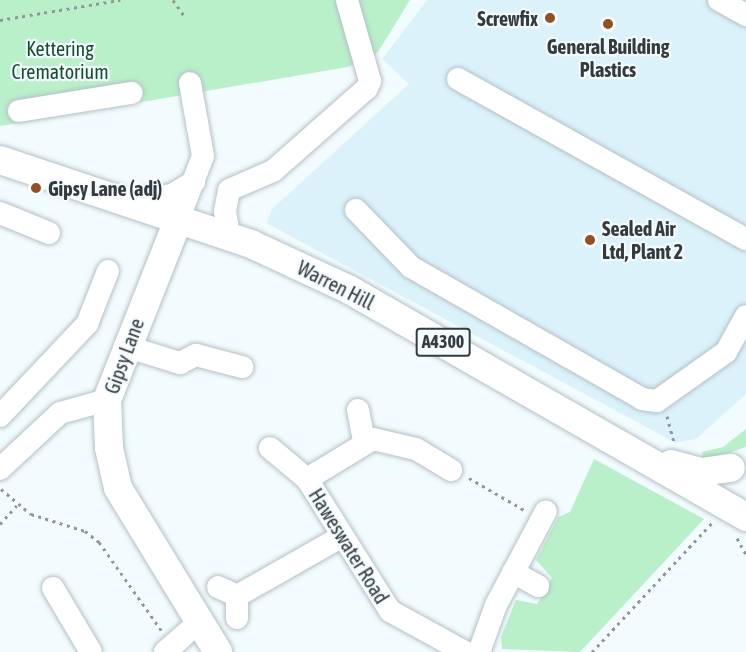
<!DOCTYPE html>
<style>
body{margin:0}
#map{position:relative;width:746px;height:652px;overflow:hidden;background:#f2fbfe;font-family:"Asap Condensed",sans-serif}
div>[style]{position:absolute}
.built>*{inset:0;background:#dbf2fb}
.green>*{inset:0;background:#b9f0c9}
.path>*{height:3px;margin-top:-1.5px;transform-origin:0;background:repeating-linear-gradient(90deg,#8f9799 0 3px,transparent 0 7.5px)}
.roads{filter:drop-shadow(0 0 2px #b2c0c5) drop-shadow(0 0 2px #b2c0c5)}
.minor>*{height:22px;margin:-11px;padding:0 11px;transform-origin:11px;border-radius:11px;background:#fff}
.major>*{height:28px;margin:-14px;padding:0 14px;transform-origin:14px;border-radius:14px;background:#fff}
.dots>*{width:16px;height:16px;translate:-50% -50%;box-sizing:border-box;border:3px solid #f2fbfe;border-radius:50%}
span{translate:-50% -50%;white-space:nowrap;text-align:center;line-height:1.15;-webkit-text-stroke:4.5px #f2fbfe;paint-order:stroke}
.shield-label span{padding:2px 4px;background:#f2fbfe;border:2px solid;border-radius:4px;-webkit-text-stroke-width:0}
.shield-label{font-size:18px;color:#353b3d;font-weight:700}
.poi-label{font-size:20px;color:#353b3d;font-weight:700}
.right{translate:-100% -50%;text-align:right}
.left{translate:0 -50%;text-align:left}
.park-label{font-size:20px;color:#1a4d2e}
.street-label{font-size:20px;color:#353b3d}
</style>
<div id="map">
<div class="built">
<i style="clip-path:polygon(427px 0,746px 0,746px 394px,696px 439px,676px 443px,266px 223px,272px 209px,409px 84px,382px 59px)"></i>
</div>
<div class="green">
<i style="clip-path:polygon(0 0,410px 0,378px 52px,348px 67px,0 126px)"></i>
<i style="clip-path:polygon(746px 429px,746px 447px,703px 461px,702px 452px,723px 447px)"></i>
<i style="clip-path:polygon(594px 459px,704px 519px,580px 652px,502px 649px,501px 637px,516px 600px,537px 604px,552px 578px,536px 560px,558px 517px,570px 512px)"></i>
</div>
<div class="path">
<i style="left:173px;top:0;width:21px;rotate:55deg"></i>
<i style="left:0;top:20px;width:122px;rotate:-9.5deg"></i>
<i style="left:667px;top:416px;width:27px;rotate:75deg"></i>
<i style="left:469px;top:478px;width:66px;rotate:30.1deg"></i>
<i style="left:1px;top:489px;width:39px;rotate:40deg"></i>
<i style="left:31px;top:514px;width:57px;rotate:17.5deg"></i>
<i style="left:85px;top:531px;width:18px;rotate:38deg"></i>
<i style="left:99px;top:542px;width:108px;rotate:54.8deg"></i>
<i style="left:0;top:524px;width:25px;rotate:-48deg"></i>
<i style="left:737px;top:538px;width:18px;rotate:61deg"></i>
<i style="left:592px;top:652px;width:176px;rotate:-47.1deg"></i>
</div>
<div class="roads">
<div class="minor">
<i style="left:719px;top:0;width:31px;rotate:29deg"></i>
<i style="left:458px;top:79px;width:329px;rotate:29.1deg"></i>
<i style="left:19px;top:111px;width:114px;rotate:-9.1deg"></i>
<i style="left:128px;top:201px;width:44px;rotate:-7.8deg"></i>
<i style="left:172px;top:195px;width:26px;rotate:-31deg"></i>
<i style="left:356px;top:210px;width:79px;rotate:46deg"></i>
<i style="left:411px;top:267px;width:266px;rotate:29.7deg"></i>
<i style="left:642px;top:399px;width:15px;rotate:8deg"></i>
<i style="left:657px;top:401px;width:85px;rotate:-35.4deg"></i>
<i style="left:726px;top:352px;width:41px;rotate:-60.9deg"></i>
<i style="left:0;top:213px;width:53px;rotate:22.2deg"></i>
<i style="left:179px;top:218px;width:66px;rotate:-68.8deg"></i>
<i style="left:203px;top:156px;width:74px;rotate:-100.1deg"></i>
<i style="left:229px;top:236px;width:25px;rotate:-99deg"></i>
<i style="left:225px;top:211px;width:21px;rotate:-79deg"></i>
<i style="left:229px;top:190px;width:48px;rotate:-23.4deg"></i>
<i style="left:273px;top:171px;width:125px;rotate:-41.4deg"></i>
<i style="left:367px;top:88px;width:8px;rotate:-67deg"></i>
<i style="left:370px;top:81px;width:84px;rotate:-105.9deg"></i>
<i style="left:125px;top:346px;width:58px;rotate:17.2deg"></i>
<i style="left:180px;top:363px;width:18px;rotate:-27deg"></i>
<i style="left:196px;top:355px;width:48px;rotate:14.6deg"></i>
<i style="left:358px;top:410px;width:32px;rotate:79deg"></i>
<i style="left:0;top:416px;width:127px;rotate:-46.6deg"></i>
<i style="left:87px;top:324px;width:57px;rotate:-68.4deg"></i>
<i style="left:270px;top:448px;width:48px;rotate:40deg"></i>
<i style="left:307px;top:479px;width:156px;rotate:57.8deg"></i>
<i style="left:390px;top:611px;width:85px;rotate:28.7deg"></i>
<i style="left:0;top:469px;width:82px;rotate:-43deg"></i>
<i style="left:60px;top:413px;width:49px;rotate:-15.5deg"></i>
<i style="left:307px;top:479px;width:77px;rotate:-31.2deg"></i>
<i style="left:373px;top:439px;width:44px;rotate:13.1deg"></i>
<i style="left:416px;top:449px;width:41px;rotate:31deg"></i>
<i style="left:513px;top:572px;width:29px;rotate:29deg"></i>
<i style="left:218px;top:587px;width:21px;rotate:25deg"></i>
<i style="left:237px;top:596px;width:120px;rotate:-29.6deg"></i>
<i style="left:53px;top:588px;width:74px;rotate:59.3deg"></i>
<i style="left:237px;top:596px;width:22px;rotate:90deg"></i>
<i style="left:165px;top:652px;width:45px;rotate:-41.4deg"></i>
<i style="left:479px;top:652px;width:50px;rotate:-70.1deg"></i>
<i style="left:496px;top:605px;width:106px;rotate:-62deg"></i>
</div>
<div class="major">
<i style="left:0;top:160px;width:265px;rotate:18.5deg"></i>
<i style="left:251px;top:244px;width:107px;rotate:24.9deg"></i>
<i style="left:348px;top:289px;width:459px;rotate:29.8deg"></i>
<i style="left:179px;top:218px;width:196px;rotate:111.6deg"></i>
<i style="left:107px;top:400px;width:48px;rotate:87.6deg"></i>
<i style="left:109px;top:448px;width:41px;rotate:77.3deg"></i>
<i style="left:118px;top:488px;width:192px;rotate:58.6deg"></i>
<i style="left:671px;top:464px;width:31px;rotate:15deg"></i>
<i style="left:701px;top:472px;width:30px;rotate:-8deg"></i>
</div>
</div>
<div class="dots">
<i style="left:550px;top:18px;background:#935020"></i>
<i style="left:608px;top:24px;background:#935020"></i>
<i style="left:36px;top:188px;background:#935020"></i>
<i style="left:590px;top:240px;background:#935020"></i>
</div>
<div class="shield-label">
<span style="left:443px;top:342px">A4300</span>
</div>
<div class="poi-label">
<span class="right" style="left:538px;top:18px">Screwfix</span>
<span style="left:608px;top:58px">General Building<br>Plastics</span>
<span class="left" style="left:48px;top:188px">Gipsy Lane (adj)</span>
<span class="left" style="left:602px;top:240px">Sealed Air<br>Ltd, Plant 2</span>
</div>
<div class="park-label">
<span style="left:60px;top:60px">Kettering<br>Crematorium</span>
</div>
<div class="street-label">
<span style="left:336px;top:285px;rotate:27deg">Warren Hill</span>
<span style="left:124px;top:356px;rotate:-70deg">Gipsy Lane</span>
<span style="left:349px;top:546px;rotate:58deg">Haweswater Road</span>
</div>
</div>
